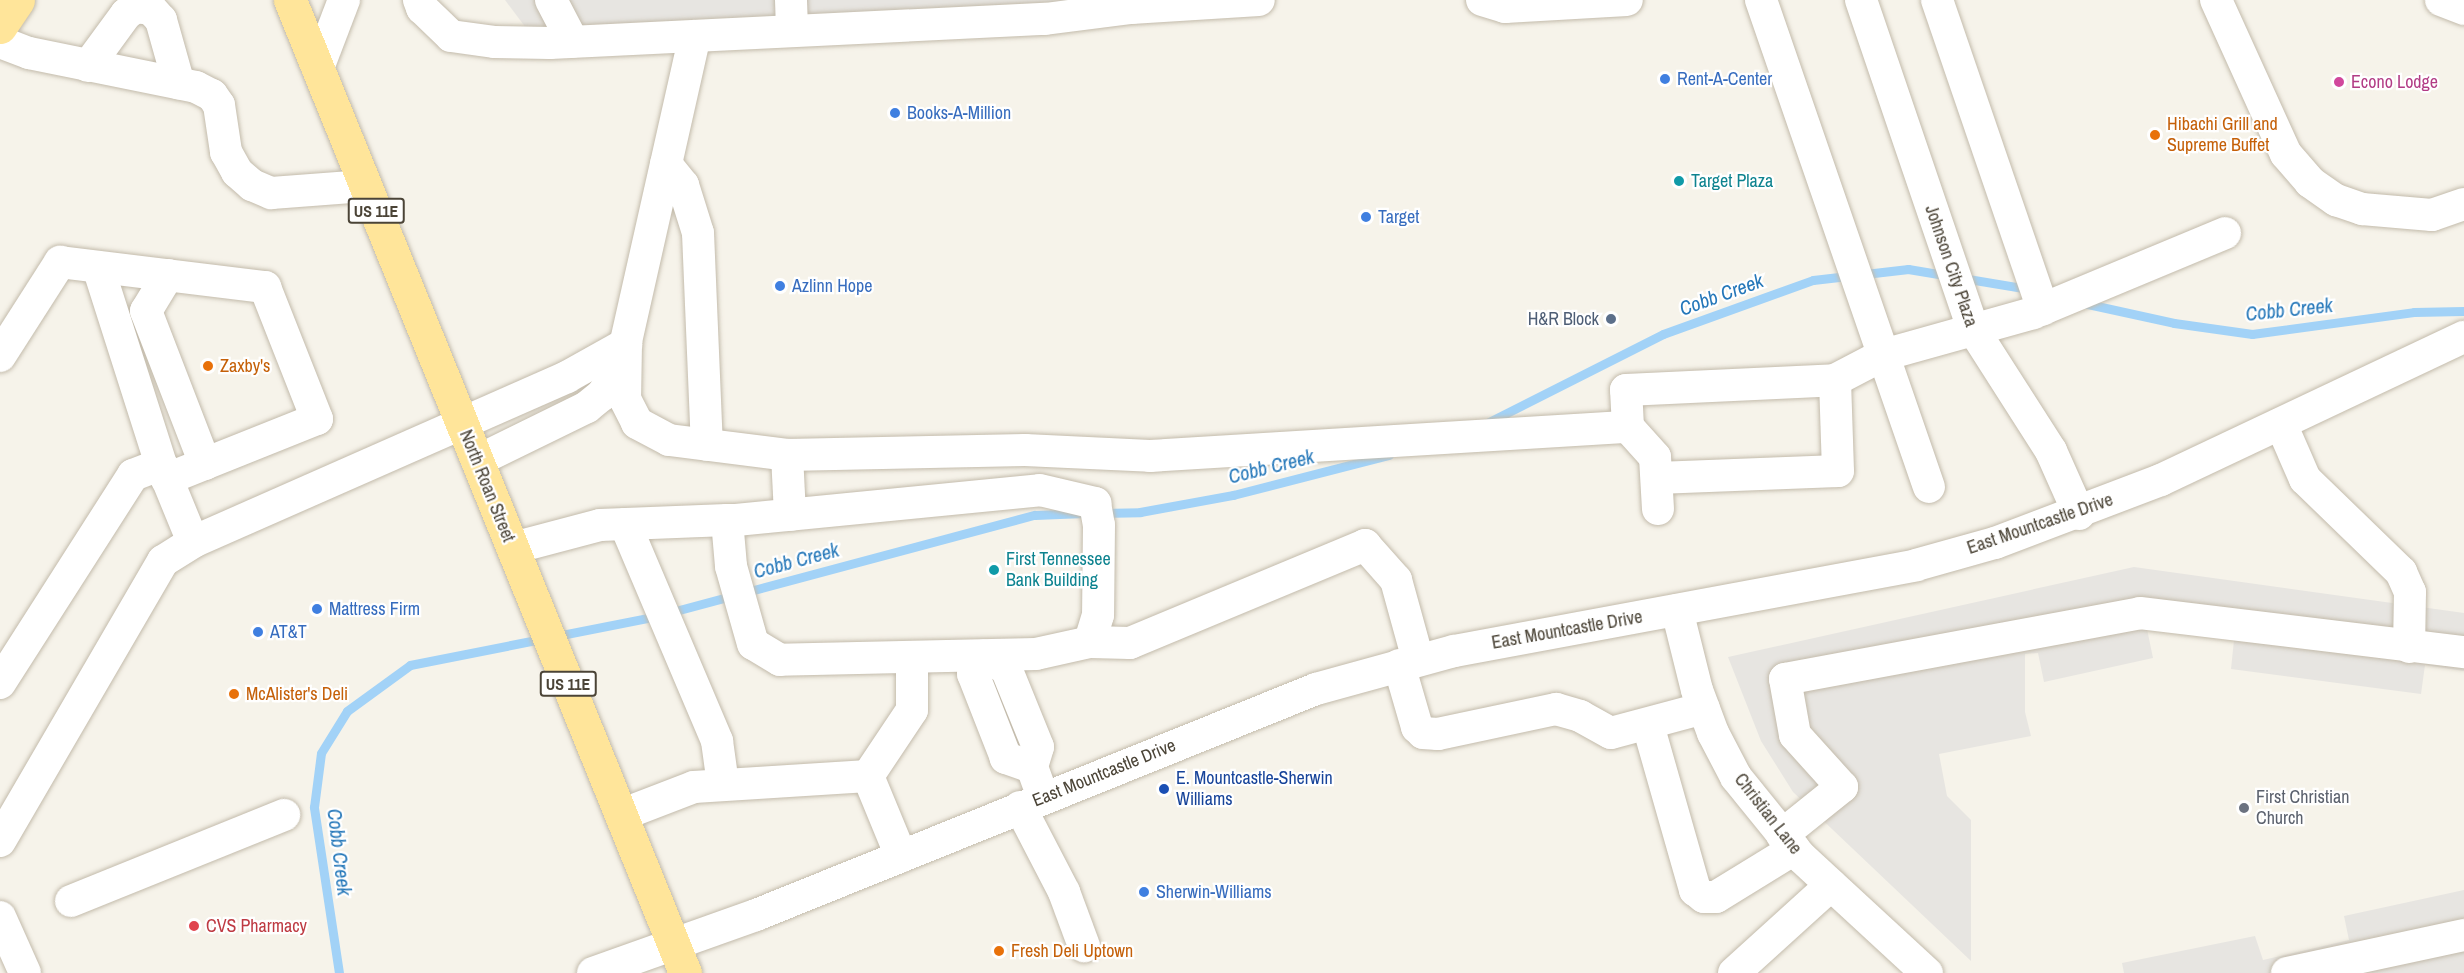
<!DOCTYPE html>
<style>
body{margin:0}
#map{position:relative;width:2464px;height:973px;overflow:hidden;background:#f6f3ea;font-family:"Archivo Narrow",sans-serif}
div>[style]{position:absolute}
.parking>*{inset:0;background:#e7e5e1}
.stream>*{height:9px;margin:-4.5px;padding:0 4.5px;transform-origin:4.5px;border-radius:4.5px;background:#a2d2f7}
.roads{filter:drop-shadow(0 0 2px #c3bbab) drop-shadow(0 0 2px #c3bbab)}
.minor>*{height:32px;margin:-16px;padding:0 16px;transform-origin:16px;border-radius:16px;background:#fff}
.major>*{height:33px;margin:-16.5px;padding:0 16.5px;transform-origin:16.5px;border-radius:16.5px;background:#ffe59a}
.dots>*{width:16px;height:16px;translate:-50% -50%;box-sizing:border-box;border:3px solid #fff;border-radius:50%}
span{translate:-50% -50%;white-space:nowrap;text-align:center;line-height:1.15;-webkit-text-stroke:4.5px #fff;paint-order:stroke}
.shield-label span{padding:2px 4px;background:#fff;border:2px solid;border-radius:4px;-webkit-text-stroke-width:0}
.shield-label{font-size:16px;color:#4b4437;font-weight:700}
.shop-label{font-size:18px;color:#366cbe}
.left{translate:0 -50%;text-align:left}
.hotel-label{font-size:18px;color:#b23c85}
.food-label{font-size:18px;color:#c56008}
.culture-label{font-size:18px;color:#0d838f}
.street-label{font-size:18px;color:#4b4437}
.service-label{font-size:18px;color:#4e5e75}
.right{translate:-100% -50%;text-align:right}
.transit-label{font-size:18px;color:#164399}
.worship-label{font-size:18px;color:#5b616d}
.health-label{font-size:18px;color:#be3a42}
.water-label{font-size:20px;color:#2477b9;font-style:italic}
</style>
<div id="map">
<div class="parking">
<i style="clip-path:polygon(505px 0,1100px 0,526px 28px)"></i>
<i style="clip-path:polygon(2134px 567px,2464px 613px,2464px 671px,2425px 665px,2421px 694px,2231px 669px,2234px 640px,2147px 629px,2153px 658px,2044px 682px,2038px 653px,2025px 654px,2025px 712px,2031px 736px,1939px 754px,1947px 796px,1971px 820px,1971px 961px,1793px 792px,1761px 741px,1728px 657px)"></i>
<i style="clip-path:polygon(2464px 890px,2464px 973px,2124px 973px,2122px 963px,2255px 936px,2263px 960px,2349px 940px,2344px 916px)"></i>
</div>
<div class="stream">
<i style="left:2083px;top:303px;width:93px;rotate:12.4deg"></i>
<i style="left:2174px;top:323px;width:79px;rotate:8deg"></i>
<i style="left:2252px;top:334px;width:163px;rotate:-7.7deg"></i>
<i style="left:2414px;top:312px;width:50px;rotate:-1.1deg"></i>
<i style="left:1485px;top:424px;width:199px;rotate:-26.8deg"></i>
<i style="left:1663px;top:334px;width:159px;rotate:-19.8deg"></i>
<i style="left:1813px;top:280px;width:96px;rotate:-6.6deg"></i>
<i style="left:1908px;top:269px;width:123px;rotate:9.4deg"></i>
<i style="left:1101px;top:513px;width:39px;rotate:-1deg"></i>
<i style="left:1140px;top:512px;width:95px;rotate:-10.4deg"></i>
<i style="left:1233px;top:495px;width:161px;rotate:-14.4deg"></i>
<i style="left:339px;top:973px;width:168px;rotate:-98.6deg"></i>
<i style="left:314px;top:807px;width:54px;rotate:-82.6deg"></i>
<i style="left:321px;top:753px;width:49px;rotate:-58.2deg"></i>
<i style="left:347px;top:711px;width:78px;rotate:-36.1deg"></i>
<i style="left:410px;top:665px;width:248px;rotate:-11.2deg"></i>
<i style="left:653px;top:617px;width:395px;rotate:-15deg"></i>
<i style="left:1035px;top:515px;width:49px;rotate:-2.3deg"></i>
</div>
<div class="roads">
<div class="minor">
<i style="left:419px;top:0;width:9px;rotate:69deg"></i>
<i style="left:422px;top:8px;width:40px;rotate:44deg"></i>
<i style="left:451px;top:36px;width:43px;rotate:7.9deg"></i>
<i style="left:494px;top:42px;width:56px;rotate:1deg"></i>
<i style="left:550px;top:43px;width:496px;rotate:-2.8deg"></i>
<i style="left:1045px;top:19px;width:87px;rotate:-7.3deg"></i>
<i style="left:1131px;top:8px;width:128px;rotate:-3.6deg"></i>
<i style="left:551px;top:0;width:47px;rotate:62.4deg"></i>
<i style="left:791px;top:0;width:31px;rotate:88deg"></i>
<i style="left:1482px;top:0;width:24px;rotate:17deg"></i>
<i style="left:1505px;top:7px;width:122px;rotate:-3.3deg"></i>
<i style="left:1761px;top:0;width:515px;rotate:70.97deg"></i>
<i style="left:1861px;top:0;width:348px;rotate:71.2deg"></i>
<i style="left:1973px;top:329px;width:145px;rotate:57.4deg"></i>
<i style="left:2051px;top:451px;width:69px;rotate:66deg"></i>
<i style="left:1937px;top:0;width:327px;rotate:71.1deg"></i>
<i style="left:2216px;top:0;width:169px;rotate:65.6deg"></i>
<i style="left:2286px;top:154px;width:37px;rotate:49deg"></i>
<i style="left:2310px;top:182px;width:32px;rotate:35deg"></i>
<i style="left:2336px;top:200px;width:28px;rotate:19deg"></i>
<i style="left:2362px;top:209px;width:70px;rotate:4.9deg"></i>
<i style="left:2432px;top:215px;width:34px;rotate:-19deg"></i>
<i style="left:2441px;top:0;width:25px;rotate:21deg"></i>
<i style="left:0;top:42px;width:31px;rotate:21deg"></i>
<i style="left:29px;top:53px;width:170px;rotate:11.5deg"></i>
<i style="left:196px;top:87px;width:18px;rotate:27deg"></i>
<i style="left:212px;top:95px;width:12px;rotate:55deg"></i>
<i style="left:219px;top:105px;width:48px;rotate:81.5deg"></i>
<i style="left:226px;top:152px;width:23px;rotate:61deg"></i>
<i style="left:237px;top:172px;width:20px;rotate:41deg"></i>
<i style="left:252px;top:185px;width:21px;rotate:23deg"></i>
<i style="left:271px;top:193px;width:94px;rotate:-4.3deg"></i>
<i style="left:88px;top:66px;width:64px;rotate:-53.8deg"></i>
<i style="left:126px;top:14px;width:12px;rotate:-35deg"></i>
<i style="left:136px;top:7px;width:15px;rotate:8deg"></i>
<i style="left:151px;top:9px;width:15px;rotate:48deg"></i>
<i style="left:161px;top:20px;width:66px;rotate:74.3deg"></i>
<i style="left:318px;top:68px;width:73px;rotate:-69.1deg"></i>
<i style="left:666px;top:164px;width:27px;rotate:51deg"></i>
<i style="left:683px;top:185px;width:50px;rotate:72.6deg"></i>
<i style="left:698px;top:233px;width:212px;rotate:87.6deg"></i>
<i style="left:98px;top:267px;width:207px;rotate:72.3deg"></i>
<i style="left:168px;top:275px;width:42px;rotate:121.4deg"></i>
<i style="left:146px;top:311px;width:164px;rotate:68.9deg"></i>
<i style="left:626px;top:344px;width:55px;rotate:91deg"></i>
<i style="left:625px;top:399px;width:27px;rotate:63deg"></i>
<i style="left:637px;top:423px;width:36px;rotate:28deg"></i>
<i style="left:669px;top:440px;width:119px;rotate:7.2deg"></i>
<i style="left:787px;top:455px;width:238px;rotate:-1.2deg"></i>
<i style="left:1025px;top:450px;width:125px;rotate:2.7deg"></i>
<i style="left:1150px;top:456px;width:479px;rotate:-3.5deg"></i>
<i style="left:0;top:356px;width:112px;rotate:-57.4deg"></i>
<i style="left:60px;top:262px;width:207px;rotate:7deg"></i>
<i style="left:265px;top:287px;width:142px;rotate:68.5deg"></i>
<i style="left:317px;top:419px;width:162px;rotate:158.2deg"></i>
<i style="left:2281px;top:424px;width:60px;rotate:66.4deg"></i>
<i style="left:2305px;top:479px;width:134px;rotate:44.1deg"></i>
<i style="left:2401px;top:572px;width:22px;rotate:66deg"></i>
<i style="left:2410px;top:592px;width:55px;rotate:91deg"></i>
<i style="left:787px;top:455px;width:60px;rotate:87.1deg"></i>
<i style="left:477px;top:461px;width:123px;rotate:-26.1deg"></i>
<i style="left:587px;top:407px;width:19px;rotate:-39deg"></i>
<i style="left:602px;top:395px;width:32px;rotate:-56deg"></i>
<i style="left:620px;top:368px;width:340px;rotate:-77.3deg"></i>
<i style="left:1657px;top:478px;width:181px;rotate:-2.2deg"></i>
<i style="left:1838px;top:471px;width:91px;rotate:-91.9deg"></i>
<i style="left:1658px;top:509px;width:52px;rotate:-93.3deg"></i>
<i style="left:1655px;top:457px;width:40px;rotate:-132deg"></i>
<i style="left:1628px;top:427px;width:37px;rotate:-93deg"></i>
<i style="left:1626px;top:390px;width:209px;rotate:-2.7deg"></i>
<i style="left:1835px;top:380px;width:54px;rotate:-27.5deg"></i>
<i style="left:1883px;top:355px;width:156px;rotate:-15.6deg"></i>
<i style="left:2033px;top:313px;width:208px;rotate:-22.6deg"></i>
<i style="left:625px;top:524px;width:236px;rotate:67deg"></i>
<i style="left:717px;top:741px;width:43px;rotate:82.1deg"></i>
<i style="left:513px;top:548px;width:90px;rotate:-14.8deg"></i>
<i style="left:600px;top:525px;width:127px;rotate:-2.3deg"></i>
<i style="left:727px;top:520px;width:9px"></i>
<i style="left:736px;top:520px;width:305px;rotate:-5.6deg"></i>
<i style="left:1040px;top:490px;width:57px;rotate:13.3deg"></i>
<i style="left:1095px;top:503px;width:22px;rotate:80deg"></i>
<i style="left:1099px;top:525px;width:90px;rotate:90.6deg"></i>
<i style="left:1098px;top:615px;width:28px;rotate:107deg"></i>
<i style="left:1090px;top:642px;width:55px;rotate:167.5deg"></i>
<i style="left:1036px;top:654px;width:256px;rotate:178.7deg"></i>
<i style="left:780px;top:660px;width:31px;rotate:-149deg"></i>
<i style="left:753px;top:644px;width:81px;rotate:-105.8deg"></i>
<i style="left:731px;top:566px;width:46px;rotate:-95deg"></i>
<i style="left:1677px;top:610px;width:82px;rotate:76deg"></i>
<i style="left:1697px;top:690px;width:46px;rotate:69.6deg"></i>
<i style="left:1713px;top:733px;width:50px;rotate:62.4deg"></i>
<i style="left:1736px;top:777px;width:102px;rotate:51deg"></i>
<i style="left:1800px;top:856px;width:173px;rotate:42.7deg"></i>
<i style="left:1090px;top:642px;width:40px;rotate:1.4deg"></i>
<i style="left:1130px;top:643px;width:255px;rotate:-22.6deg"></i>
<i style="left:1365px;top:545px;width:47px;rotate:48.5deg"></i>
<i style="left:1396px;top:580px;width:83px;rotate:74.6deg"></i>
<i style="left:1399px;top:665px;width:65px;rotate:73.8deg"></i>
<i style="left:1417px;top:727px;width:8px;rotate:45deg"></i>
<i style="left:1423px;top:733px;width:15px;rotate:4deg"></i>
<i style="left:1438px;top:734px;width:121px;rotate:-12deg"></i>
<i style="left:1556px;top:709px;width:25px;rotate:16deg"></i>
<i style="left:1580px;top:716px;width:35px;rotate:29deg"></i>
<i style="left:1611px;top:733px;width:96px;rotate:-15deg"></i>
<i style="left:0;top:683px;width:247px;rotate:-57.4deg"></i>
<i style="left:133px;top:475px;width:30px;rotate:-21deg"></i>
<i style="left:161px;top:464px;width:84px;rotate:67.7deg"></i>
<i style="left:1648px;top:725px;width:172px;rotate:74.1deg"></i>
<i style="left:1695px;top:890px;width:11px;rotate:38deg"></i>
<i style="left:1704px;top:897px;width:12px"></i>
<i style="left:1716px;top:897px;width:92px;rotate:-31.6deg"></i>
<i style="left:1032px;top:767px;width:28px;rotate:-161deg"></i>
<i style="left:1006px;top:758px;width:90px;rotate:-111.4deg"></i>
<i style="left:973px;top:674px;width:21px;rotate:-61deg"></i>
<i style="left:983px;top:656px;width:26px;rotate:28deg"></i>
<i style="left:1006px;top:668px;width:85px;rotate:67.9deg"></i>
<i style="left:1038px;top:747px;width:21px;rotate:107deg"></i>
<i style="left:1032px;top:767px;width:32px;rotate:70deg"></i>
<i style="left:868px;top:776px;width:79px;rotate:-56.3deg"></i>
<i style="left:912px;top:710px;width:50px;rotate:-90deg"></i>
<i style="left:868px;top:776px;width:87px;rotate:67.6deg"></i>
<i style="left:1020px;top:807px;width:96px;rotate:62.6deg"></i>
<i style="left:1064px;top:892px;width:58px;rotate:69.7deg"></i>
<i style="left:621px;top:815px;width:78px;rotate:-21deg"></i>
<i style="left:694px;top:787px;width:174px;rotate:-3.6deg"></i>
<i style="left:1782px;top:835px;width:77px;rotate:-38.7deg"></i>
<i style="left:1842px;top:787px;width:70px;rotate:-132.1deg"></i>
<i style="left:1795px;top:735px;width:57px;rotate:-100.1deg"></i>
<i style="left:1785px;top:679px;width:361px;rotate:-10.5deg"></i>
<i style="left:2140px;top:613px;width:326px;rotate:6.9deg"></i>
<i style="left:0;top:841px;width:324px;rotate:-59.8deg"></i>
<i style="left:163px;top:561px;width:36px;rotate:-32deg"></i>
<i style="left:193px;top:542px;width:409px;rotate:-23.8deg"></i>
<i style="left:567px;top:377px;width:68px;rotate:-29.2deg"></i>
<i style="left:71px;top:901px;width:230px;rotate:-22deg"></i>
<i style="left:0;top:917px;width:61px;rotate:65.9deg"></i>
<i style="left:593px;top:973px;width:173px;rotate:-19.6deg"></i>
<i style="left:756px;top:915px;width:604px;rotate:-21.98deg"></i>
<i style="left:1316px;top:689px;width:143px;rotate:-15.4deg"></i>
<i style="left:1454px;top:651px;width:470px;rotate:-10.5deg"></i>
<i style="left:1916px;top:565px;width:82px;rotate:-15.6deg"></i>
<i style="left:1995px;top:543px;width:178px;rotate:-20.8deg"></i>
<i style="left:2161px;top:480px;width:335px;rotate:-25.3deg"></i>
<i style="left:1734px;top:973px;width:131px;rotate:-42.2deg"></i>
<i style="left:2287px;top:973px;width:181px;rotate:-12.1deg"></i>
</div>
<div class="major">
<i style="left:290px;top:0;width:1050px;rotate:67.9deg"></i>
<i style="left:0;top:27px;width:32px;rotate:-56deg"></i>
</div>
</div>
<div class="dots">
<i style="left:1665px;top:79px;background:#3f7fe0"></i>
<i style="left:2339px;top:82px;background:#d1479c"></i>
<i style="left:895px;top:113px;background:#3f7fe0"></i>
<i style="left:2155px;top:135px;background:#e8710a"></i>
<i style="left:1679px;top:181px;background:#0f9aa8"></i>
<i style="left:1366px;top:217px;background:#3f7fe0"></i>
<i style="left:780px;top:286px;background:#3f7fe0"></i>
<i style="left:1611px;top:319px;background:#5c6f8a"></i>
<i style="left:208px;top:366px;background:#e8710a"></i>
<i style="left:994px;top:570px;background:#0f9aa8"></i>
<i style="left:317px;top:609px;background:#3f7fe0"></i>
<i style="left:258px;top:632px;background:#3f7fe0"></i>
<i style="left:234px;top:694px;background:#e8710a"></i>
<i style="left:1164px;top:789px;background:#1a4fb4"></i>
<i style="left:2244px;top:808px;background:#6b7280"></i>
<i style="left:1144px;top:892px;background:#3f7fe0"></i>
<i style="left:194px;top:926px;background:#e0444e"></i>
<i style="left:999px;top:951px;background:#e8710a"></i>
</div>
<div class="shield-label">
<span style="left:376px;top:211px">US 11E</span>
<span style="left:568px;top:684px">US 11E</span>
</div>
<div class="shop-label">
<span class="left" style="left:1677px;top:79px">Rent-A-Center</span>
<span class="left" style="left:907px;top:113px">Books-A-Million</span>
<span class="left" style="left:1378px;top:217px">Target</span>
<span class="left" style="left:792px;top:286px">Azlinn Hope</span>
<span class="left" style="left:329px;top:609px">Mattress Firm</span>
<span class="left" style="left:270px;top:632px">AT&amp;T</span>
<span class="left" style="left:1156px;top:892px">Sherwin-Williams</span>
</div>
<div class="hotel-label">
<span class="left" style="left:2351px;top:82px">Econo Lodge</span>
</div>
<div class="food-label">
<span class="left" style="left:2167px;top:135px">Hibachi Grill and<br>Supreme Buffet</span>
<span class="left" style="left:220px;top:366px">Zaxby's</span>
<span class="left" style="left:246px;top:694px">McAlister's Deli</span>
<span class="left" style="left:1011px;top:951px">Fresh Deli Uptown</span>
</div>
<div class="culture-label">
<span class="left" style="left:1691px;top:181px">Target Plaza</span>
<span class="left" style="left:1006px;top:570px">First Tennessee<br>Bank Building</span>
</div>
<div class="street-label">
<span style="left:1951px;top:266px;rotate:71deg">Johnson City Plaza</span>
<span style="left:487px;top:486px;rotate:68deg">North Roan Street</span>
<span style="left:2040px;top:524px;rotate:-19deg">East Mountcastle Drive</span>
<span style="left:1567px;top:630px;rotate:-10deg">East Mountcastle Drive</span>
<span style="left:1104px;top:773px;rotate:-22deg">East Mountcastle Drive</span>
<span style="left:1768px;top:814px;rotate:52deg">Christian Lane</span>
</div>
<div class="service-label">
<span class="right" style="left:1599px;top:319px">H&amp;R Block</span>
</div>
<div class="transit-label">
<span class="left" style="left:1176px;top:789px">E. Mountcastle-Sherwin<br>Williams</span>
</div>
<div class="worship-label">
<span class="left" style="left:2256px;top:808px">First Christian<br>Church</span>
</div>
<div class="health-label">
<span class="left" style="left:206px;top:926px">CVS Pharmacy</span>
</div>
<div class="water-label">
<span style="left:1721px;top:294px;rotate:-20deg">Cobb Creek</span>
<span style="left:2289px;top:309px;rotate:-6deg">Cobb Creek</span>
<span style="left:1271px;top:466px;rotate:-14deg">Cobb Creek</span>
<span style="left:796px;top:560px;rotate:-15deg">Cobb Creek</span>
<span style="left:340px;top:852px;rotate:83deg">Cobb Creek</span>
</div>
</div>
